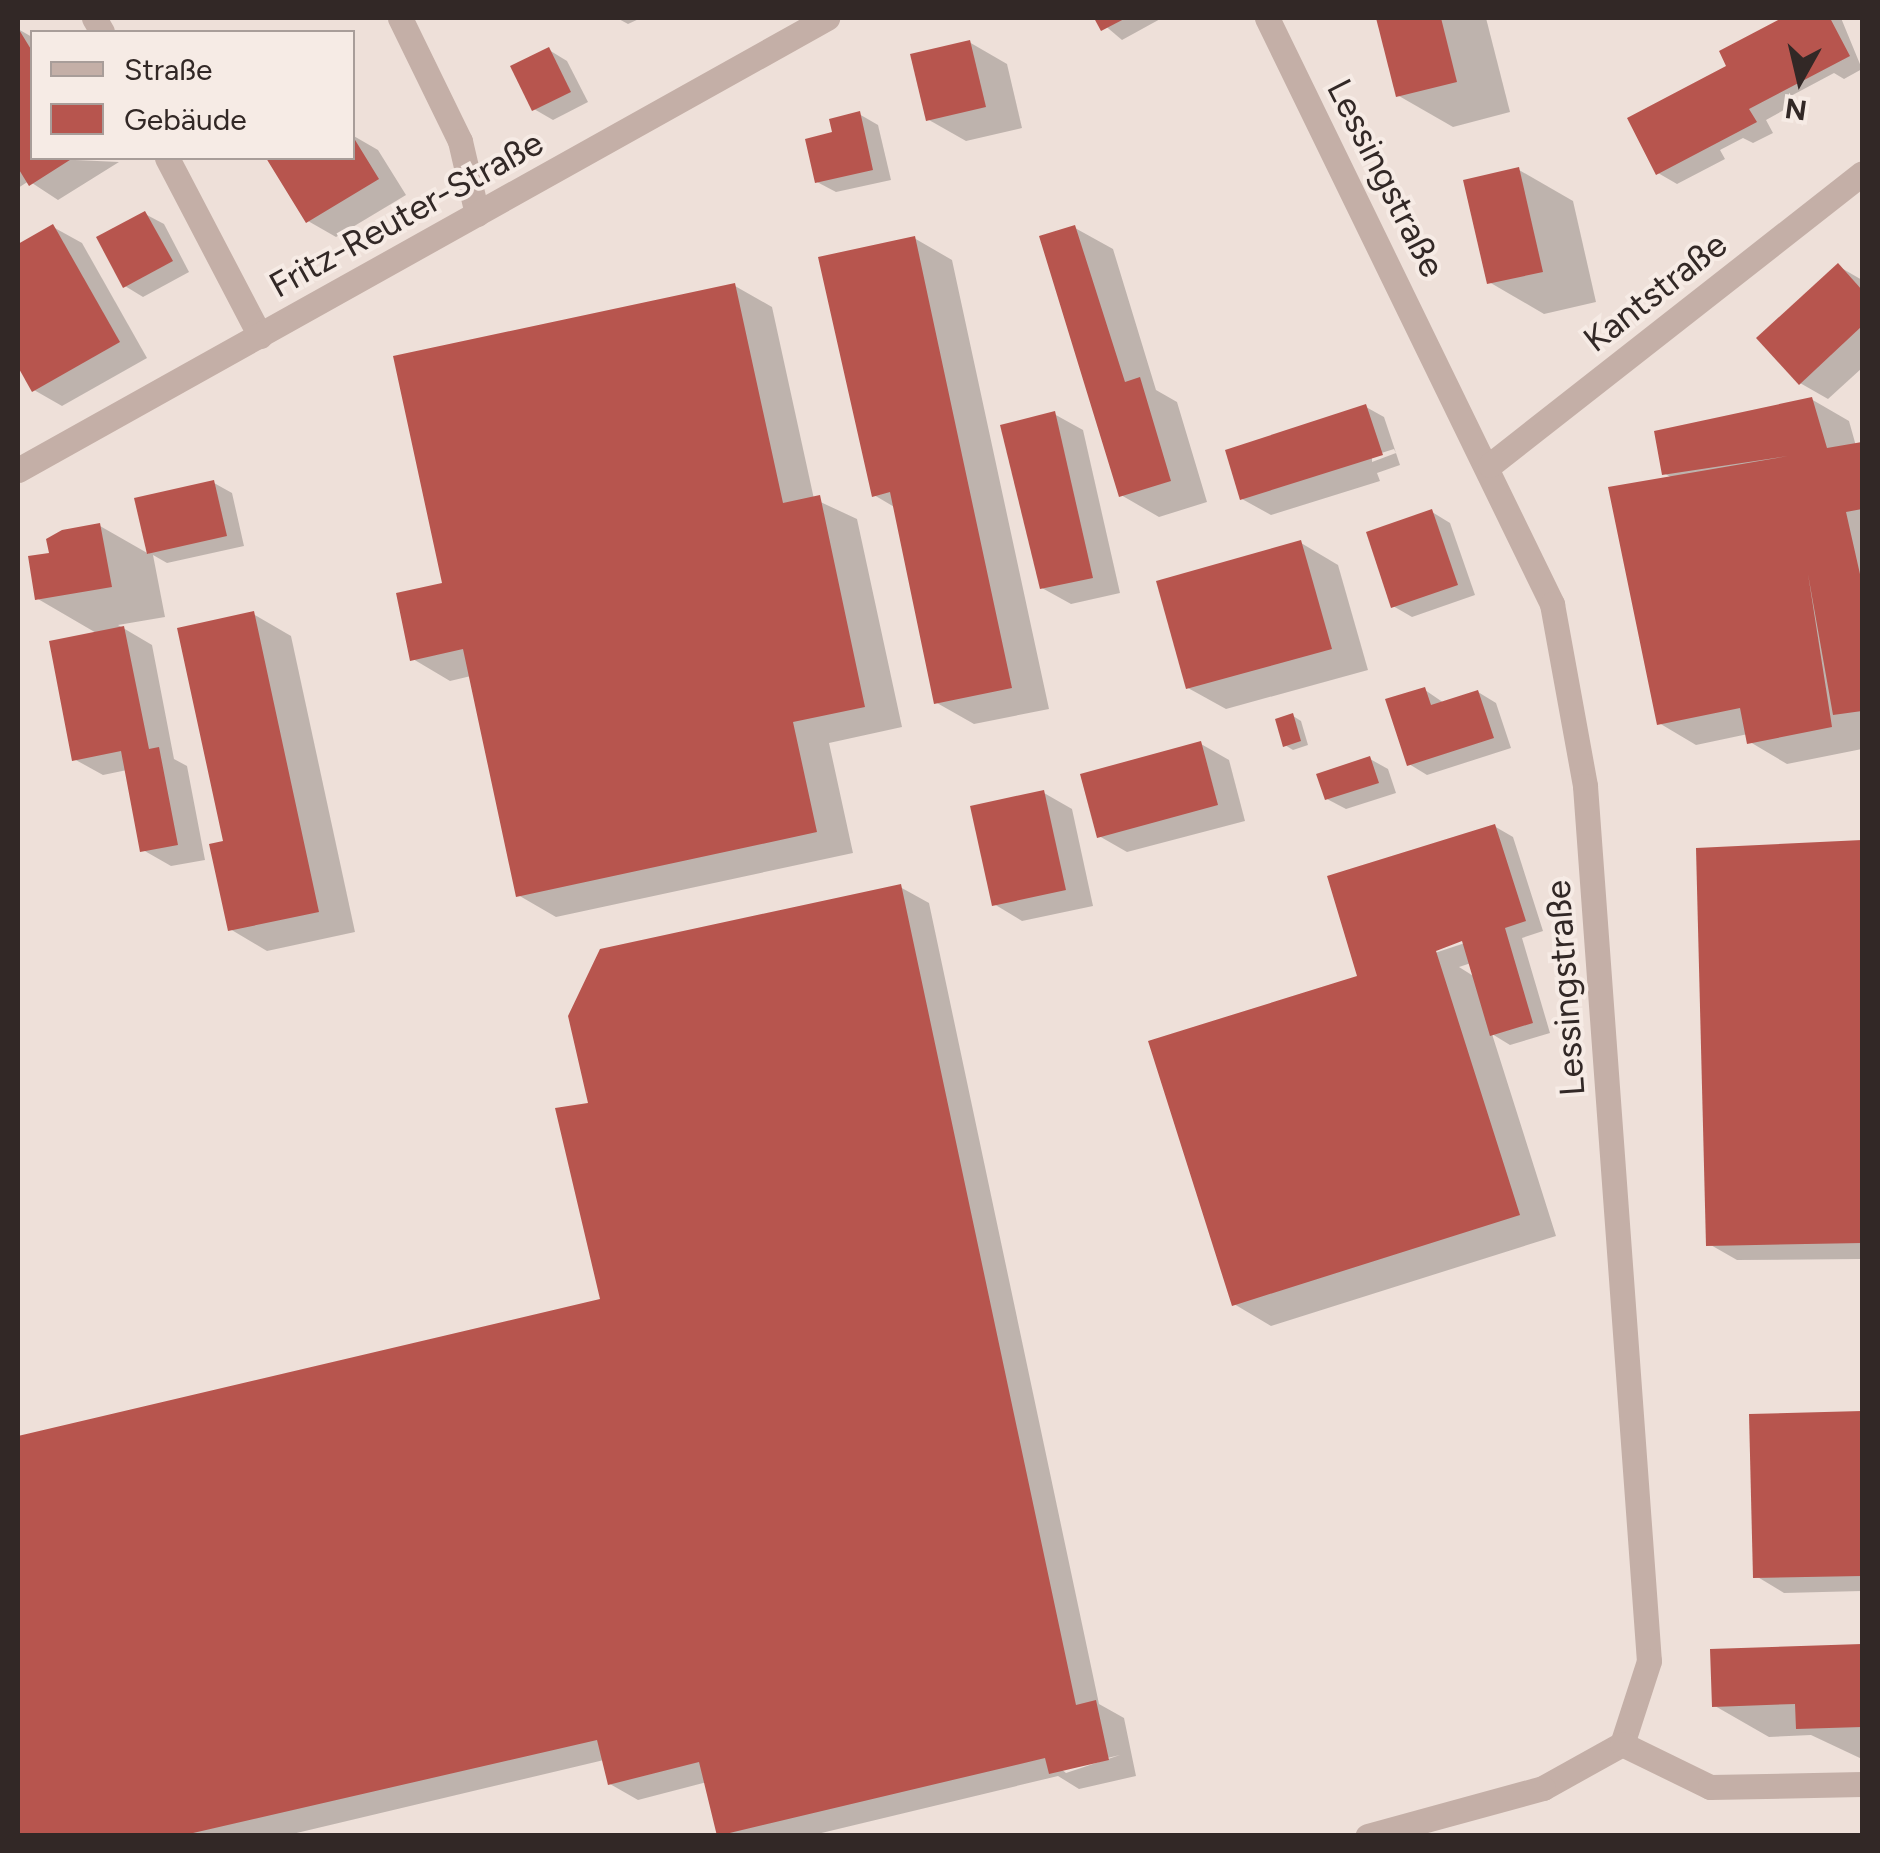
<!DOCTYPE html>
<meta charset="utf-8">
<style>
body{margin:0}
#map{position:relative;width:1880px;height:1853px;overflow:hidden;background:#eee0d9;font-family:Figtree,sans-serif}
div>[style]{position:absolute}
.shadow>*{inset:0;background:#0003}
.building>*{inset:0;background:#b7554e}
.minor>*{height:25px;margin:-12.5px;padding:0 12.5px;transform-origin:12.5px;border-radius:12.5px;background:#c4afa7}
span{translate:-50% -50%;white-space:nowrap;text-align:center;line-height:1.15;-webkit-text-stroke:8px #f6ebe5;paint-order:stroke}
.street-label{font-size:35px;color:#322826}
.frame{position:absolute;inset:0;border:20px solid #322826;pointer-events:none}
.legend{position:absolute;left:30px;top:30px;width:325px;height:130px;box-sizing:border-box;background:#f6ebe5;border:2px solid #a89d99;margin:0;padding:12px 18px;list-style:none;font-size:30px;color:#322826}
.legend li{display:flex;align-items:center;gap:20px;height:50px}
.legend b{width:50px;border:2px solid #a89d99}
.north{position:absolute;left:1750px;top:30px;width:100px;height:100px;-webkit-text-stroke:8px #f6ebe5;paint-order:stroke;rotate:188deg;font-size:28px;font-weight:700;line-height:40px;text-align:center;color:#322826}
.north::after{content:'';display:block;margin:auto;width:35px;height:45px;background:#322826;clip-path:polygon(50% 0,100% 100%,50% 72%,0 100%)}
</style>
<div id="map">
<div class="shadow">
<i style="clip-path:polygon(617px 18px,641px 18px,628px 24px)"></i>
<i style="clip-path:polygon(1096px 18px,1162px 18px,1122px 40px)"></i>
<i style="clip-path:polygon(1378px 18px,1486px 18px,1510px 112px,1453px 127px,1399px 96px)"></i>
<i style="clip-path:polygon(1788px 18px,1841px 18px,1862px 69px,1844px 79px,1834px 73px,1787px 98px,1791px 106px,1766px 120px,1773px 133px,1753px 143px,1743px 138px,1720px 150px,1725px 159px,1677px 184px,1658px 173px,1730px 67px,1722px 52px)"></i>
<i style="clip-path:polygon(18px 29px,32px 37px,32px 158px,119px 162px,58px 200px,29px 181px,18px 188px)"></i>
<i style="clip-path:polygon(969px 42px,1007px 64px,1022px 128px,966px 141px,929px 120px)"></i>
<i style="clip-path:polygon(549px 50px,567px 61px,588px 102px,553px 120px,534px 109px)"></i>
<i style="clip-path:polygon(859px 114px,878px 125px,891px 180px,836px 192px,817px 182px)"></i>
<i style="clip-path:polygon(352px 135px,378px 150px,406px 195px,336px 237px,308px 221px,269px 158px,352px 158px)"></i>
<i style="clip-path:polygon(1519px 170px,1573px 201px,1596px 302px,1544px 314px,1489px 282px)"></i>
<i style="clip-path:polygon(145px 214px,164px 224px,189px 272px,143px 297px,125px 286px)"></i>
<i style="clip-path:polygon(53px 227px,82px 243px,147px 358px,62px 406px,34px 390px,18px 362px,18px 247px)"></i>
<i style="clip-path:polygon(1075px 228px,1113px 249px,1156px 390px,1177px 402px,1207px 502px,1159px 517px,1121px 495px)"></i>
<i style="clip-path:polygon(914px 238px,952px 260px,1049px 709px,974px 724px,937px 703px,896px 508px,874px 495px)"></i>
<i style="clip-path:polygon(1838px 266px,1862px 280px,1862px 368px,1828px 399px,1800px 383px)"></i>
<i style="clip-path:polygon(735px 286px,772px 307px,814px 499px,857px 519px,902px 727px,829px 743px,853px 853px,556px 917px,518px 895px,471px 676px,450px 681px,413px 659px,445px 585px)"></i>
<i style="clip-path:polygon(1811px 399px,1849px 421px,1856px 446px,1862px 445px,1862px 749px,1787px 764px,1750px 742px,1748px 734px,1696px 745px,1659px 723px,1672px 478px,1664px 473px)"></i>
<i style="clip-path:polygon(evenodd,1366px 407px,1384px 417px,1400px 465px,1377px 473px,1380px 481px,1271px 515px,1242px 499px,1366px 407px,1394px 449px,1396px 453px,1372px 462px,1372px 456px,1394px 449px)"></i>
<i style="clip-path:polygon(1054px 414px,1083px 430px,1120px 593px,1071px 604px,1042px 588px)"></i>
<i style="clip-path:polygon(214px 483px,232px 493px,244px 546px,167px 563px,153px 555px,165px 617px,118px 625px,152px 645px,174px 759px,187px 766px,205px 860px,171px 866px,143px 850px,127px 770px,103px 775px,74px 759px,98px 634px,38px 599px,51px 555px,100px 526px,149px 554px,137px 500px)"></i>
<i style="clip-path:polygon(1432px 512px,1450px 523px,1475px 595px,1412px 617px,1393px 606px)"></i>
<i style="clip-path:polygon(1301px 543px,1338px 565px,1368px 670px,1226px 709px,1188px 688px)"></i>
<i style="clip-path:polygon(253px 614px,291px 636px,355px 932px,267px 951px,230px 929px)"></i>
<i style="clip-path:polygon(1425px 690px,1444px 703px,1478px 692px,1496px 703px,1511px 748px,1427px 775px,1409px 764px)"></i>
<i style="clip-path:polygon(1293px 716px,1301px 721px,1308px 745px,1293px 750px,1285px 745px)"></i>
<i style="clip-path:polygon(1201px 744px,1229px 760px,1245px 821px,1127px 852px,1099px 836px)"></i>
<i style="clip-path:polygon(1370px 759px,1388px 769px,1396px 793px,1346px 809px,1327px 799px)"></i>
<i style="clip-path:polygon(1044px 793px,1072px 809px,1093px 906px,1022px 921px,994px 904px)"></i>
<i style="clip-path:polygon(evenodd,1494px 826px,1513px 837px,1543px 931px,1522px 938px,1550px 1033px,1510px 1045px,1492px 1034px,1556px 1236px,1271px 1326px,1234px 1304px,1360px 977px,1494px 826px,1465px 938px,1465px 943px,1368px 975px,1465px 938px,1494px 826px,1471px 963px,1475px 977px,1459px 967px,1471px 963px)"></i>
<i style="clip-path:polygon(1862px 843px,1862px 1259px,1737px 1260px,1709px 1244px,1699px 850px)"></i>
<i style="clip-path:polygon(evenodd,900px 887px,929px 903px,1099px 1704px,1124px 1718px,1136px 1776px,1079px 1789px,1058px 1776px,809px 1836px,722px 1836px,707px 1782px,638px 1800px,610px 1784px,604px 1760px,284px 1836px,18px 1836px,18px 1439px,603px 1301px,591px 1105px,900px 887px,1120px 1755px,1066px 1773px,1061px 1769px,1120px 1755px)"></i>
<i style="clip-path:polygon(1862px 1414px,1862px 1591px,1784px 1593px,1756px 1576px,1752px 1416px)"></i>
<i style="clip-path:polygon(1862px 1646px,1862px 1759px,1811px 1735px,1769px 1737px,1715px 1706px,1713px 1651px)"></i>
</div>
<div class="building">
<i style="clip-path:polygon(1094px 18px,1126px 18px,1101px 31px)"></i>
<i style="clip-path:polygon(1376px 18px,1441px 18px,1457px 82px,1396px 97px)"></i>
<i style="clip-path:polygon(1782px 18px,1830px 18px,1850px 56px,1749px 109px,1757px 122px,1656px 175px,1627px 118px,1726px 66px,1719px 51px)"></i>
<i style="clip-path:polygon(18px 28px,32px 51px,32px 158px,73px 158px,29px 186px,18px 168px)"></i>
<i style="clip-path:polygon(970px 40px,986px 107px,926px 121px,910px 54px)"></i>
<i style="clip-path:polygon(549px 47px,571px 92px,532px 111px,510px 66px)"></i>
<i style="clip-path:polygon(860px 111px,873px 170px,815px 183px,805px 139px,832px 132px,829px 119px)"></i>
<i style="clip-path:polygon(352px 135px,379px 179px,306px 223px,266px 158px,352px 158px)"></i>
<i style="clip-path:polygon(1519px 167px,1543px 272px,1487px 284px,1463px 180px)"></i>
<i style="clip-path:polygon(145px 211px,173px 261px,123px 288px,96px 237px)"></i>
<i style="clip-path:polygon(53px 224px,120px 342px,32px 392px,18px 367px,18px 244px)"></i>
<i style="clip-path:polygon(1075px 225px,1125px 382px,1140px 377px,1171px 481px,1119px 497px,1039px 236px)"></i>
<i style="clip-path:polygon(915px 236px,1012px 688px,934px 704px,890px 492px,872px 497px,818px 257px)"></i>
<i style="clip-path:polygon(1838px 263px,1862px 290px,1862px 326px,1799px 385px,1756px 338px)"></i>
<i style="clip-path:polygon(735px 283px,783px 503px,820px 495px,865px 707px,793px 722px,817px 832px,516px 897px,463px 649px,410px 661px,396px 593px,442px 583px,393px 356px)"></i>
<i style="clip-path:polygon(1812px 397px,1827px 448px,1862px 442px,1862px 509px,1846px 512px,1862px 583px,1862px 711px,1833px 715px,1808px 574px,1832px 727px,1747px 744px,1740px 708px,1657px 725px,1608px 487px,1788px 456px,1662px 475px,1654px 431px)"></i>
<i style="clip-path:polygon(1366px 404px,1383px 455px,1240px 500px,1225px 450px)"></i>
<i style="clip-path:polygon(1055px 411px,1093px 578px,1040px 589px,1000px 425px)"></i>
<i style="clip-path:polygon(214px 480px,227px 536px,147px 554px,134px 498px)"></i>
<i style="clip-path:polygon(1432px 509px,1458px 585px,1391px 608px,1366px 532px)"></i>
<i style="clip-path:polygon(100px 523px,112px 587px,35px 600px,28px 556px,49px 553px,46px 539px,62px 530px)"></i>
<i style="clip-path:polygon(1301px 540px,1332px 649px,1186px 689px,1156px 581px)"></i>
<i style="clip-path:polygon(254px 611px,319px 912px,228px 931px,209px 844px,223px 841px,177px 628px)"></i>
<i style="clip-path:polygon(124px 626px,149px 749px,159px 747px,178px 845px,140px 852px,121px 751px,72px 761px,49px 641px)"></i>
<i style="clip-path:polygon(1425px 687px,1431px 705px,1478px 690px,1494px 738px,1407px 766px,1385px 699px)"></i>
<i style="clip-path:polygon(1293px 713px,1301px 741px,1283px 747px,1275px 719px)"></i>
<i style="clip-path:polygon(1201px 741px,1218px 805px,1097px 838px,1080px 774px)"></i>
<i style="clip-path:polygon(1370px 756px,1379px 783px,1325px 800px,1316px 774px)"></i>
<i style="clip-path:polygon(1044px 790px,1066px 890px,992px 906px,970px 806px)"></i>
<i style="clip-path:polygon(1495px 824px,1526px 921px,1505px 928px,1533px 1023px,1490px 1036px,1462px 941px,1436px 951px,1520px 1215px,1232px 1306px,1148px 1041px,1357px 976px,1327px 876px)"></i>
<i style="clip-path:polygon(1862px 840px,1862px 1243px,1706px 1246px,1696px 848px)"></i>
<i style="clip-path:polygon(901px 884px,1076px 1705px,1096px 1700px,1109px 1760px,1049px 1774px,1045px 1758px,717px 1836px,699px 1762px,608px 1785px,597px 1740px,180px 1836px,18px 1836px,18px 1436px,600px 1299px,555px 1108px,588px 1103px,568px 1016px,600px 949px)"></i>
<i style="clip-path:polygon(1862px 1411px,1862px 1576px,1753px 1578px,1749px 1414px)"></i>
<i style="clip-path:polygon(1862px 1644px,1862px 1727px,1796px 1729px,1795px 1704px,1712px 1707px,1710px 1649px)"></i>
</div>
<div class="minor">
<i style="left:94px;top:18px;width:16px;rotate:60deg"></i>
<i style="left:400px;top:18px;width:137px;rotate:64deg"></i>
<i style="left:460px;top:141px;width:75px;rotate:76.9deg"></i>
<i style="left:1267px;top:18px;width:652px;rotate:64.06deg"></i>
<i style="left:1552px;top:604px;width:185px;rotate:79.7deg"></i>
<i style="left:1585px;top:786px;width:877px;rotate:85.82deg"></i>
<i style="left:1649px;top:1661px;width:87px;rotate:108deg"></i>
<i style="left:1622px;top:1744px;width:90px;rotate:150.9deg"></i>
<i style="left:1543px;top:1788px;width:182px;rotate:164.7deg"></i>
<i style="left:167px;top:158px;width:201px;rotate:62.4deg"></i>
<i style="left:1490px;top:465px;width:473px;rotate:-38.1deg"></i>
<i style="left:18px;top:470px;width:927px;rotate:-29.19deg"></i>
<i style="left:1622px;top:1744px;width:98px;rotate:26deg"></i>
<i style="left:1710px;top:1787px;width:152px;rotate:-1.1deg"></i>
</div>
<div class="street-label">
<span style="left:1386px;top:178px;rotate:63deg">Lessingstraße</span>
<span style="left:406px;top:214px;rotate:-29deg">Fritz-Reuter-Straße</span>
<span style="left:1655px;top:292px;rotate:-38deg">Kantstraße</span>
<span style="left:1565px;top:988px;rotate:-94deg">Lessingstraße</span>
</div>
<div class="frame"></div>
<ul class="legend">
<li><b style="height:12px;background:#c4afa7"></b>Straße</li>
<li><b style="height:28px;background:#b7554e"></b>Gebäude</li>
</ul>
<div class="north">N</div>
</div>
